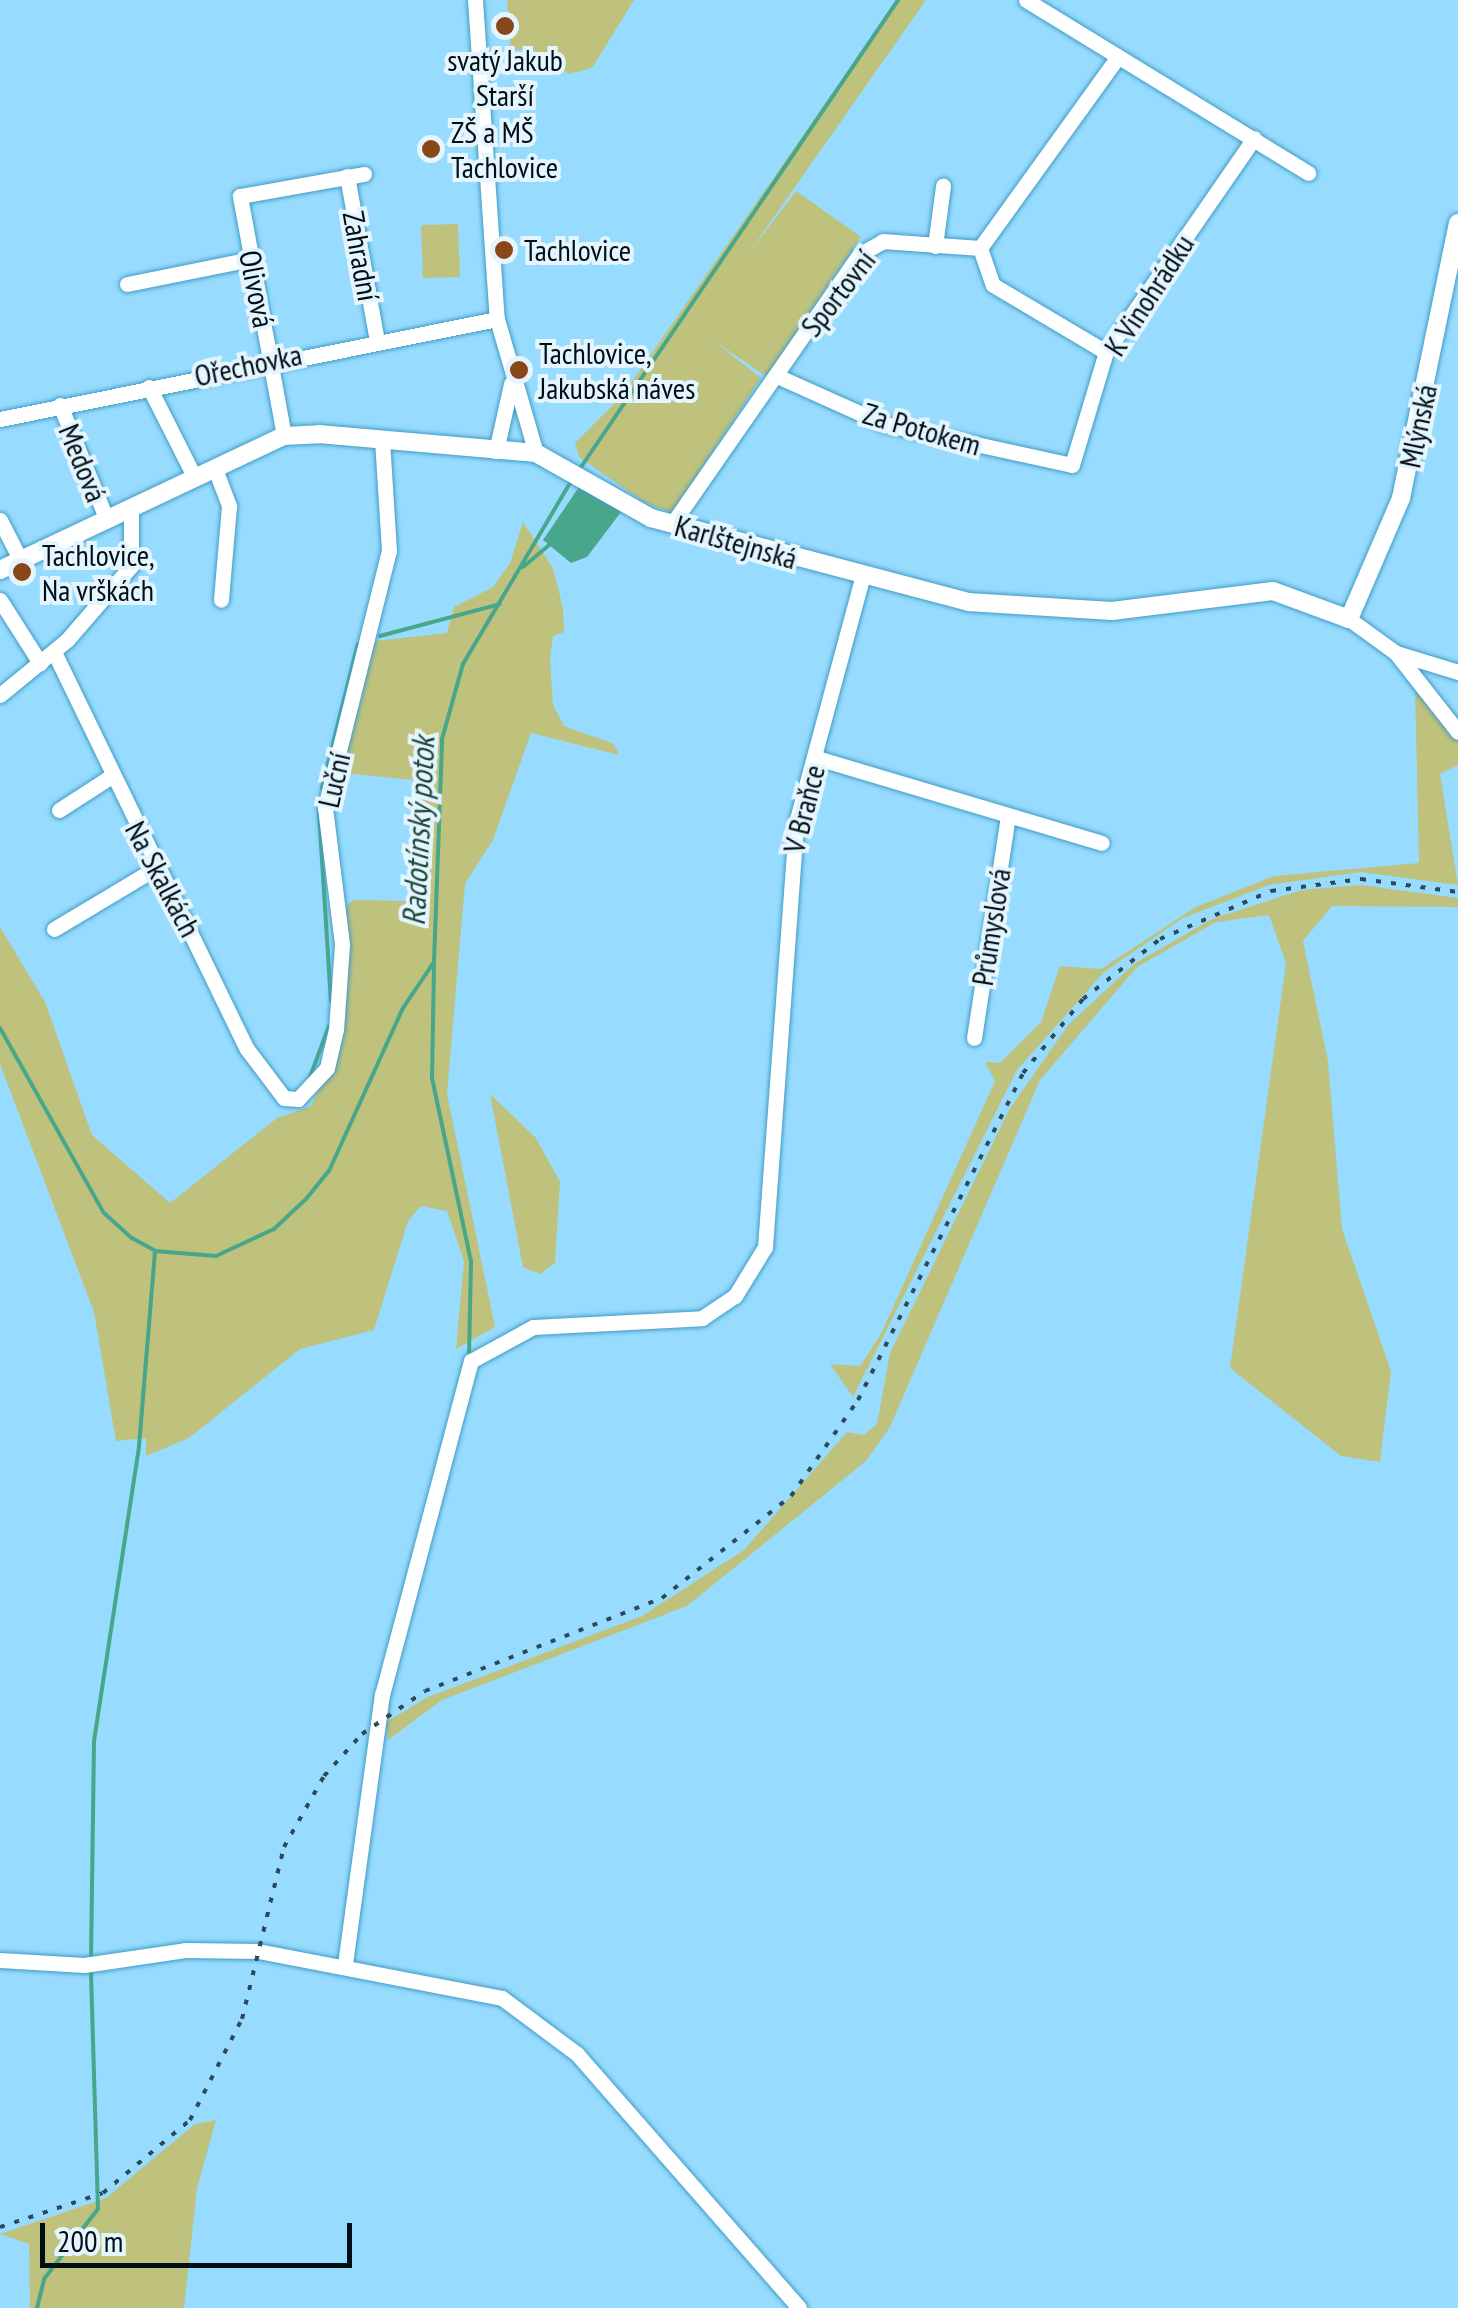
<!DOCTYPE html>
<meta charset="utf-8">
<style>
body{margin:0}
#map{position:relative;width:1458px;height:2308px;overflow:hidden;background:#97dcff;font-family:"PT Sans Narrow",sans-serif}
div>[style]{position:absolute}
.green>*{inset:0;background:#bec27d}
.water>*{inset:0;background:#48a68a}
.stream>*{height:4px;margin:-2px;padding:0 2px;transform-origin:2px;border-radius:2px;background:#48a68a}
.roads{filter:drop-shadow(0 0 2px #419cc5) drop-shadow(0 0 2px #419cc5)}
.minor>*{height:15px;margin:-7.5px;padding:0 7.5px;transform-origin:7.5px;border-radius:7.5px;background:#fff}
.major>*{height:18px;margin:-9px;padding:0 9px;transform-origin:9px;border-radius:9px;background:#fff}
.rail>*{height:4px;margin-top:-2px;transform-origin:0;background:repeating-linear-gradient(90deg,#2c4a5a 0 5px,transparent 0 15px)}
.dots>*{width:28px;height:28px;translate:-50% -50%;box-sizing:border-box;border:5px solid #e5f5fe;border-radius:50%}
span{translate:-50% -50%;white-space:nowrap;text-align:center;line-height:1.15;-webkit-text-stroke:8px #e5f5fe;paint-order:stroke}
.poi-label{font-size:30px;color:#000e16}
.left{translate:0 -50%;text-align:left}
.street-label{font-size:30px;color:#000e16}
.water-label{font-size:32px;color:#1e483b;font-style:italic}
.scale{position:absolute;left:40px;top:2223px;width:312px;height:45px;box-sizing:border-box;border:5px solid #000e16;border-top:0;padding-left:12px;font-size:30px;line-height:35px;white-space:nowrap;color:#000e16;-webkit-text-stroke:8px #e5f5fe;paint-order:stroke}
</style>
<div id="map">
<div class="green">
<i style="clip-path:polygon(507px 0,634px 0,592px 68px,569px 74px,532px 49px,511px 50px)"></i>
<i style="clip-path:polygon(897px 0,926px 0,748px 254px,796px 191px,861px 237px,766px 376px,714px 341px,761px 378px,672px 513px,644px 502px,579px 457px,575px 443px,622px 396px)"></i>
<i style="clip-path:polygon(458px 224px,460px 277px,423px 278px,421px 225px)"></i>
<i style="clip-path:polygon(523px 522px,553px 568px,563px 608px,564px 632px,553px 636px,550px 658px,553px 705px,564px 726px,614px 744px,619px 755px,531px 733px,493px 840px,465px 884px,447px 1094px,495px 1327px,456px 1349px,464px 1261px,447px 1211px,421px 1206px,408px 1221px,374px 1330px,300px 1349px,189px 1438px,146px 1456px,146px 1438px,116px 1441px,94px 1312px,0 1064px,0 927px,45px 1002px,92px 1135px,170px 1203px,277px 1118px,311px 1106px,340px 1043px,340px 910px,354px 900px,408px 901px,428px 919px,422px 781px,336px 772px,375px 641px,447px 633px,454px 607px,493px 587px,510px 563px)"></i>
<i style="clip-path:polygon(1415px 684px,1458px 742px,1458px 765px,1440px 774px,1458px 885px,1361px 872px,1269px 885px,1183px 918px,1104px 972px,1017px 1070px,853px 1397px,830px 1364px,860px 1366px,881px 1334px,995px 1081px,985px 1062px,1000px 1063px,1041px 1022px,1060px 966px,1101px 969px,1196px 907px,1274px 876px,1419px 863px)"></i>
<i style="clip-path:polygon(1361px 885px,1458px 898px,1458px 907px,1332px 906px,1303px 941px,1328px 1061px,1342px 1229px,1391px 1371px,1380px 1462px,1341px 1456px,1230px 1368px,1286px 963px,1269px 915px,1216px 922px,1137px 967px,1040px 1080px,890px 1427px,866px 1461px,687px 1606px,442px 1700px,388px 1740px,386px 1722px,428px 1697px,642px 1616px,744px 1550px,847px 1432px,864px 1435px,877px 1424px,890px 1353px,1010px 1108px,1069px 1024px,1134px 964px,1212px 919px,1302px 890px)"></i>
<i style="clip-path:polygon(490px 1094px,536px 1138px,560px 1182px,555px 1263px,540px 1274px,523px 1267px)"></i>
<i style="clip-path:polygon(216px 2120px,197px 2188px,184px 2308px,30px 2308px,29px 2244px,0 2234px,106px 2198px,195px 2124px)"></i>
</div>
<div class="water">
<i style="clip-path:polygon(581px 484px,621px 512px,587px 557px,571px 563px,543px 540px)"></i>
</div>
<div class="stream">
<i style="left:579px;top:470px;width:568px;rotate:-55.83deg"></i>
<i style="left:523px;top:567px;width:35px;rotate:-40deg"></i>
<i style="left:380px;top:636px;width:124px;rotate:-14.9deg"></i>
<i style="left:322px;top:788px;width:148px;rotate:-76deg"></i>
<i style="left:319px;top:812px;width:189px;rotate:86.4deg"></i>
<i style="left:434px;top:965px;width:113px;rotate:91deg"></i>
<i style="left:432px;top:1078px;width:187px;rotate:78deg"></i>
<i style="left:471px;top:1261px;width:95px;rotate:91.2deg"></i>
<i style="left:0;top:1028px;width:212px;rotate:60.7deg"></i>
<i style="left:104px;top:1213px;width:38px;rotate:42deg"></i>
<i style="left:132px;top:1238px;width:26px;rotate:29deg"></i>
<i style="left:155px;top:1251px;width:61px;rotate:4.7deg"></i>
<i style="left:216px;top:1256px;width:64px;rotate:-25deg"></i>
<i style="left:274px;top:1229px;width:44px;rotate:-43.2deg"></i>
<i style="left:306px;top:1199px;width:36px;rotate:-51deg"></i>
<i style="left:329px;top:1171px;width:179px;rotate:-65.6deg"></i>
<i style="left:403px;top:1008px;width:55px;rotate:-56deg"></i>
<i style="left:434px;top:962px;width:223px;rotate:-87.9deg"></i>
<i style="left:442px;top:739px;width:78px;rotate:-74.4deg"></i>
<i style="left:463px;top:664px;width:216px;rotate:-59.4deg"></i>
<i style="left:310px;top:1077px;width:54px;rotate:-69.6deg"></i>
<i style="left:91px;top:1958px;width:217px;rotate:-89.2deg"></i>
<i style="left:94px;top:1741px;width:298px;rotate:-81.3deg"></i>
<i style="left:139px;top:1446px;width:195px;rotate:-85.3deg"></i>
<i style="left:37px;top:2308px;width:30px;rotate:-76deg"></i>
<i style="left:44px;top:2279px;width:88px;rotate:-52.4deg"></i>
<i style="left:98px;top:2209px;width:242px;rotate:-91.7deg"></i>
</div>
<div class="roads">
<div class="minor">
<i style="left:475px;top:0;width:320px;rotate:86.1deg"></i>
<i style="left:497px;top:319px;width:140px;rotate:73.8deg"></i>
<i style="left:1026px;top:0;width:331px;rotate:31.5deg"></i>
<i style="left:347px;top:176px;width:163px;rotate:79.7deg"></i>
<i style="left:935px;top:246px;width:61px;rotate:-82.4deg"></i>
<i style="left:980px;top:248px;width:39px;rotate:71deg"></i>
<i style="left:993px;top:285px;width:131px;rotate:30.7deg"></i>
<i style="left:127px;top:284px;width:126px;rotate:-11.4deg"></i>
<i style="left:777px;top:376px;width:117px;rotate:24.2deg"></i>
<i style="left:884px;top:424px;width:192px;rotate:12.3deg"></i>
<i style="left:1072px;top:465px;width:118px;rotate:-73.3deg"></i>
<i style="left:1106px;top:352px;width:260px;rotate:-55.3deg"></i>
<i style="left:149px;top:387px;width:102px;rotate:63.2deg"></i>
<i style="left:60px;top:405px;width:124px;rotate:67.8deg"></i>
<i style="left:0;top:419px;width:507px;rotate:-11.38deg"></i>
<i style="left:284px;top:436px;width:244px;rotate:-100.4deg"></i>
<i style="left:240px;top:196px;width:126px;rotate:-10.1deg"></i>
<i style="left:496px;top:451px;width:69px;rotate:-77.4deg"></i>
<i style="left:215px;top:469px;width:40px;rotate:69deg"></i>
<i style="left:229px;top:506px;width:94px;rotate:94.9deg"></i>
<i style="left:0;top:520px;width:46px;rotate:62.9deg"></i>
<i style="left:672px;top:524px;width:329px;rotate:-55.2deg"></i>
<i style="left:860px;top:254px;width:26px;rotate:-29deg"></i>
<i style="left:883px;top:241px;width:97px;rotate:4.1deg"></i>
<i style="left:980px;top:248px;width:236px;rotate:-54.2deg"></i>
<i style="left:0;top:600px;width:75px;rotate:57.6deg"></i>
<i style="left:1349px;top:619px;width:58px;rotate:35.9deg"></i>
<i style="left:1396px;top:653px;width:100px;rotate:51.9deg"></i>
<i style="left:54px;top:652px;width:441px;rotate:64.1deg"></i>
<i style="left:247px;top:1049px;width:61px;rotate:52.9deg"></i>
<i style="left:284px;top:1098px;width:14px;rotate:4deg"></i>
<i style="left:298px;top:1099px;width:42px;rotate:-46.9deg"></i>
<i style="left:327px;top:1068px;width:39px;rotate:-77deg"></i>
<i style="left:336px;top:1030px;width:86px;rotate:-86deg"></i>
<i style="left:342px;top:944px;width:138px;rotate:-97.1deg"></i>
<i style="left:325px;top:807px;width:264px;rotate:-76deg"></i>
<i style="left:389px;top:551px;width:112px;rotate:-93.6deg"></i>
<i style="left:1396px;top:653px;width:65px;rotate:17deg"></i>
<i style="left:0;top:695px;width:87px;rotate:-39.4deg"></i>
<i style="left:67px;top:640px;width:98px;rotate:-49.1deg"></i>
<i style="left:131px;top:566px;width:57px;rotate:-90deg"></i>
<i style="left:817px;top:758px;width:297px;rotate:16.6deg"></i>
<i style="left:59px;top:810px;width:61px;rotate:-32.9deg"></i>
<i style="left:54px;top:929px;width:119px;rotate:-30.9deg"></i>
<i style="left:974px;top:1038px;width:225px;rotate:-81.3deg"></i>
<i style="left:0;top:1960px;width:84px;rotate:3.4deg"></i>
<i style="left:84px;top:1965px;width:102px;rotate:-8.4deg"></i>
<i style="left:185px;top:1950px;width:73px;rotate:0.8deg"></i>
<i style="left:258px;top:1951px;width:248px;rotate:10.9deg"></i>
<i style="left:502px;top:1998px;width:94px;rotate:36.7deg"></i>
<i style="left:577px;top:2054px;width:337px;rotate:48.8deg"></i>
<i style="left:345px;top:1964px;width:272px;rotate:-82.2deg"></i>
<i style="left:382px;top:1695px;width:346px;rotate:-75.1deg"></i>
<i style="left:471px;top:1361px;width:71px;rotate:-28.7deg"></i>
<i style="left:533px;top:1327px;width:169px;rotate:-3deg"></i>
<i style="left:702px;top:1318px;width:40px;rotate:-34deg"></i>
<i style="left:735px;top:1296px;width:57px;rotate:-58.5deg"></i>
<i style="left:765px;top:1247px;width:425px;rotate:-85.8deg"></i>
<i style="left:796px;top:823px;width:254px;rotate:-74.9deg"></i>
</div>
<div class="major">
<i style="left:0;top:570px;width:314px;rotate:-25.3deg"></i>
<i style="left:284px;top:436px;width:35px;rotate:-3deg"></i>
<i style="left:319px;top:434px;width:218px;rotate:5deg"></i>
<i style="left:536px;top:453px;width:132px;rotate:29.5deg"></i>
<i style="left:651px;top:518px;width:328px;rotate:14.8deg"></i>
<i style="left:968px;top:602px;width:144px;rotate:3.6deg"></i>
<i style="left:1112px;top:611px;width:162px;rotate:-7.1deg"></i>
<i style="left:1273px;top:591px;width:81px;rotate:20.2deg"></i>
<i style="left:1349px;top:619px;width:132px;rotate:-66.7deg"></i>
<i style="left:1401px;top:498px;width:281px;rotate:-78.3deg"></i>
</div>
</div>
<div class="rail">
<i style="left:0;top:2227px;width:108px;rotate:-18.3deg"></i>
<i style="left:103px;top:2193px;width:114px;rotate:-40deg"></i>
<i style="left:190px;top:2120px;width:114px;rotate:-62.8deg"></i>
<i style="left:242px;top:2019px;width:177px;rotate:-76.3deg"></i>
<i style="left:284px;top:1847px;width:81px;rotate:-60.6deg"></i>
<i style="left:324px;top:1776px;width:57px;rotate:-47.9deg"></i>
<i style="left:362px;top:1734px;width:76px;rotate:-34.3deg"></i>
<i style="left:425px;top:1691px;width:255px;rotate:-21.4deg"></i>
<i style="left:662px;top:1598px;width:164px;rotate:-38.3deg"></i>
<i style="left:791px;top:1496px;width:117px;rotate:-55.1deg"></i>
<i style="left:858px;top:1400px;width:366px;rotate:-63.2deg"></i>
<i style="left:1023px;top:1073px;width:95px;rotate:-51deg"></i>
<i style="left:1083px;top:999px;width:98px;rotate:-37.9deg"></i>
<i style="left:1160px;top:939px;width:121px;rotate:-23.4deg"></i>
<i style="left:1271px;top:891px;width:91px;rotate:-7.6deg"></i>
<i style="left:1361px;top:879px;width:98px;rotate:7.6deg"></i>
</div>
<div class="dots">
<i style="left:505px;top:26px;background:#894618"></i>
<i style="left:431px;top:149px;background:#894618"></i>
<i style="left:504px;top:250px;background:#894618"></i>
<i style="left:519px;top:370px;background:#894618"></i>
<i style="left:22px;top:572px;background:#894618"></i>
</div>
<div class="poi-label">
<span style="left:505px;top:77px">svatý Jakub<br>Starší</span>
<span class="left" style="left:451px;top:149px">ZŠ a MŠ<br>Tachlovice</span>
<span class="left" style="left:524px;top:250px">Tachlovice</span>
<span class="left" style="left:539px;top:370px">Tachlovice,<br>Jakubská náves</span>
<span class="left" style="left:42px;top:572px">Tachlovice,<br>Na vrškách</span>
</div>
<div class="street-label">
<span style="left:361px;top:256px;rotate:80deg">Zahradní</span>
<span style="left:257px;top:289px;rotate:79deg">Olivová</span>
<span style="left:838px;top:293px;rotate:-52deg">Sportovní</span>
<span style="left:1149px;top:295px;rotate:-57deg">K Vinohrádku</span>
<span style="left:248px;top:365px;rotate:-12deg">Ořechovka</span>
<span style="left:1418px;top:426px;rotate:-78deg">Mlýnská</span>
<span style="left:922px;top:429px;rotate:16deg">Za Potokem</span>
<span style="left:83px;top:463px;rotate:68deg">Medová</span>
<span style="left:736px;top:542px;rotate:16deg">Karlštejnská</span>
<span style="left:334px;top:780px;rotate:-77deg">Luční</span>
<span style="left:804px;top:809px;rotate:-76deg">V Braňce</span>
<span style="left:163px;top:879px;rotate:62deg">Na Skalkách</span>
<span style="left:991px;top:927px;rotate:-81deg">Průmyslová</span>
</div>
<div class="water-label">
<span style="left:418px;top:831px;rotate:-87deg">Radotínský potok</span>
</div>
<div class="scale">200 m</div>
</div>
